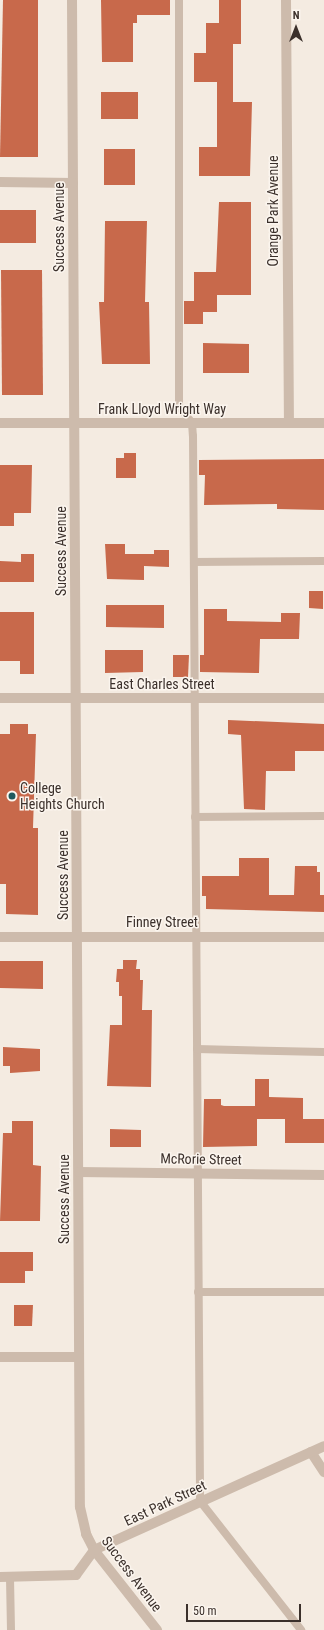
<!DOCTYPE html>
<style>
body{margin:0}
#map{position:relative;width:324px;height:1630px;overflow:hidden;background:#f4ebe1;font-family:"Roboto Condensed",sans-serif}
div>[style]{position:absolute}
.building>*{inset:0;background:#c8694b}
.service>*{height:8px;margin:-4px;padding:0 4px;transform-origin:4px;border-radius:4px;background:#cdbbac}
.minor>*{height:10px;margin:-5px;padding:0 5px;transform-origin:5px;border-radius:5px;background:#cdbbac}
.tertiary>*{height:10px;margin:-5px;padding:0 5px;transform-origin:5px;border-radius:5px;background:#cdbbac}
.dots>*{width:11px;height:11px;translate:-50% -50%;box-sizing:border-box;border:2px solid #fbf5ee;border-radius:50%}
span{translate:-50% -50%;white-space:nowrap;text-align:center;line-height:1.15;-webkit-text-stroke:3px #fbf5ee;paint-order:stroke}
.street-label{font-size:14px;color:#3b302b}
.poi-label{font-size:14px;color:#3b302b}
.left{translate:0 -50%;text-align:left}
.north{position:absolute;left:276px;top:8px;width:40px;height:40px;-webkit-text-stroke:3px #fbf5ee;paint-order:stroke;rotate:0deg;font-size:11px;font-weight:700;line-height:16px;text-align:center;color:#3b302b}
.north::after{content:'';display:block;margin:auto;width:14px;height:18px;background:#3b302b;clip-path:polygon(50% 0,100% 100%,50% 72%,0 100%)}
.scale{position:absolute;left:186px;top:1604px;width:115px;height:18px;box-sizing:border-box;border:2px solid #3b302b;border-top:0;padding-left:5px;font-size:12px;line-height:14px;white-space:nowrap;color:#3b302b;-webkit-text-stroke:3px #fbf5ee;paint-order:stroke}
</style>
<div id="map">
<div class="building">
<i style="clip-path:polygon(3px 0,38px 0,38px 157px,0 157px)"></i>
<i style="clip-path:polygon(101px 0,170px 0,170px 15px,137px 15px,137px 23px,133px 23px,133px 62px,102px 62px)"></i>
<i style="clip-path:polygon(219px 0,241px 0,241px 44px,233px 44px,233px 102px,252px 102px,250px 176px,199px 176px,199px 147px,217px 147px,217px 82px,194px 82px,194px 53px,206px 53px,206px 23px,219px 23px)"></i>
<i style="clip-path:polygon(101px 92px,138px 92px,138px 119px,101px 119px)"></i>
<i style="clip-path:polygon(104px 149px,135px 149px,135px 185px,104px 185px)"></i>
<i style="clip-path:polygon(219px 202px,251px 202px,251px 295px,217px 295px,217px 312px,203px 312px,203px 324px,184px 324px,184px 301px,194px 301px,194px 272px,216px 272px)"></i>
<i style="clip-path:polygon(0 210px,36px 210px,36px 243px,0 243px)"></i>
<i style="clip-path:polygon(105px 221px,147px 221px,145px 302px,149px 302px,150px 364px,102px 364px,99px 302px,104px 302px)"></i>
<i style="clip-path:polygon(1px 270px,42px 270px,43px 395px,2px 395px)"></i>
<i style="clip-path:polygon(203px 343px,249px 344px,249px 373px,203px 373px)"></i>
<i style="clip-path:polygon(124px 453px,136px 453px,136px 478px,116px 478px,116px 458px,124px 458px)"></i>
<i style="clip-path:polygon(324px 459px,324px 510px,277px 509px,277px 504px,204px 505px,205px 475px,199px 475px,199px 460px)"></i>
<i style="clip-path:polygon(0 465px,32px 465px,31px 513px,14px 513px,14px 526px,0 526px)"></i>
<i style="clip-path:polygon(105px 544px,125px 544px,125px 554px,154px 554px,154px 550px,169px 550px,169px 567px,144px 566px,144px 580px,107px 579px)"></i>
<i style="clip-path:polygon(21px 554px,34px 554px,34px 582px,0 582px,0 561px,21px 562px)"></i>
<i style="clip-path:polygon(309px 591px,323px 591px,323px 609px,309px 608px)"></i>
<i style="clip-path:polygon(106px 605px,164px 605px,164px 628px,106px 627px)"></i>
<i style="clip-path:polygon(204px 609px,227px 609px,227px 621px,281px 622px,281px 613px,300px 613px,299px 639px,260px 639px,259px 673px,200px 672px,200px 655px,204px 655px)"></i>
<i style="clip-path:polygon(0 612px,34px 612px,34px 674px,20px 674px,20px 661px,0 661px)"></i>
<i style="clip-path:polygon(105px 650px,143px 650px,143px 672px,105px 673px)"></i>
<i style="clip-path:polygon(173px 655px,189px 655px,188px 677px,173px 677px)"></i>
<i style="clip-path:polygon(228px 720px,324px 724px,324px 751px,295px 751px,295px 771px,266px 771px,265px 810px,244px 809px,241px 735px,228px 734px)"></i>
<i style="clip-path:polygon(10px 724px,28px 724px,28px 734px,36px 734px,33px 828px,38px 828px,38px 915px,6px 914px,6px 884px,0 884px,0 734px,10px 734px)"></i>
<i style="clip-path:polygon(239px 858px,269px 858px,269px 895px,294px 895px,295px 866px,317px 866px,317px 872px,320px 872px,320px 895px,324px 895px,324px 912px,206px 909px,206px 896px,202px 896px,202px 876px,239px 876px)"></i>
<i style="clip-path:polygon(123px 960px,137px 960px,136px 969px,140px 969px,140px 980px,143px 980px,142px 1010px,152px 1010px,151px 1087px,107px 1086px,110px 1025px,122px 1025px,122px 996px,119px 996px,119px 982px,116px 982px,117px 969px,123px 969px)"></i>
<i style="clip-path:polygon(0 961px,43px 961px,43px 989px,0 988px)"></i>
<i style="clip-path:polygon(3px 1047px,40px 1049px,40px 1071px,10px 1073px,10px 1066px,3px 1066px)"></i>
<i style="clip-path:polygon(255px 1079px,269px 1079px,269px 1097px,303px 1098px,303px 1119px,324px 1119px,324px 1143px,285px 1143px,285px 1119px,257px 1119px,257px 1146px,203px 1147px,204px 1099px,221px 1099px,221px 1105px,224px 1106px,255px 1106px)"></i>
<i style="clip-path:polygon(12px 1121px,33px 1121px,33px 1165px,41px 1166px,40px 1221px,0 1221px,3px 1133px,12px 1133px)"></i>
<i style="clip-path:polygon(110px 1129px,141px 1130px,141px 1147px,110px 1147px)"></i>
<i style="clip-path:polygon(0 1252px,33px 1252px,33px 1271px,25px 1271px,25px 1283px,0 1283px)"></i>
<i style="clip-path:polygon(14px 1305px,33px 1305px,32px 1326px,14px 1326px)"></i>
</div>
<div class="service">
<i style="left:179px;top:0;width:406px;rotate:90deg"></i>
<i style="left:179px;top:406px;width:21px;rotate:53deg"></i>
<i style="left:192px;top:423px;width:13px;rotate:86deg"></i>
<i style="left:193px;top:436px;width:1065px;rotate:89.62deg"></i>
<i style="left:200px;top:1501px;width:164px;rotate:51.9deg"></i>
<i style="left:194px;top:562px;width:130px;rotate:-0.4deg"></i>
<i style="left:195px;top:817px;width:129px;rotate:-0.4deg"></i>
<i style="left:197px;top:1049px;width:127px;rotate:1.4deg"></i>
<i style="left:198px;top:1292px;width:126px"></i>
<i style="left:10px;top:1578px;width:52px;rotate:88.9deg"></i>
</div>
<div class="minor">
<i style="left:72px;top:0;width:1507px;rotate:89.7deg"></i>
<i style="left:80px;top:1507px;width:28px;rotate:77deg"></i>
<i style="left:86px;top:1534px;width:18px;rotate:63deg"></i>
<i style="left:94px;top:1550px;width:102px;rotate:51.8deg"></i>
<i style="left:286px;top:0;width:422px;rotate:89.6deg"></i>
<i style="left:0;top:182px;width:73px;rotate:0.8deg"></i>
<i style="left:0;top:698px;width:324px"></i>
<i style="left:0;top:937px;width:324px"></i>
<i style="left:79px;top:1172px;width:245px;rotate:0.7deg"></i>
<i style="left:0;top:1357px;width:79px"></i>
<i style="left:311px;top:1452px;width:24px;rotate:57deg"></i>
<i style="left:0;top:1577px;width:76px;rotate:-1.5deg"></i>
<i style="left:76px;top:1575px;width:31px;rotate:-54deg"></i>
<i style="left:94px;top:1550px;width:252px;rotate:-24.3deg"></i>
</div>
<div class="tertiary">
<i style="left:0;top:423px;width:324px"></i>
</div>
<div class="dots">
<i style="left:12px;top:796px;background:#1f5a5e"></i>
</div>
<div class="street-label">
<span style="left:273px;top:211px;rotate:-90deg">Orange Park Avenue</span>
<span style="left:59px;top:227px;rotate:-90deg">Success Avenue</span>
<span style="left:162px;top:409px">Frank Lloyd Wright Way</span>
<span style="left:61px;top:551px;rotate:-90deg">Success Avenue</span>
<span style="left:162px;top:684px">East Charles Street</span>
<span style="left:63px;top:875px;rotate:-90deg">Success Avenue</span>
<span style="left:162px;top:922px">Finney Street</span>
<span style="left:201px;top:1159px;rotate:1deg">McRorie Street</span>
<span style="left:64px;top:1199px;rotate:-90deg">Success Avenue</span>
<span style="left:165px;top:1503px;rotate:-25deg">East Park Street</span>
<span style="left:132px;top:1574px;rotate:53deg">Success Avenue</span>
</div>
<div class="poi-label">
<span class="left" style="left:20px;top:796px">College<br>Heights Church</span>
</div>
<div class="north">N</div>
<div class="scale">50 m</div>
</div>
